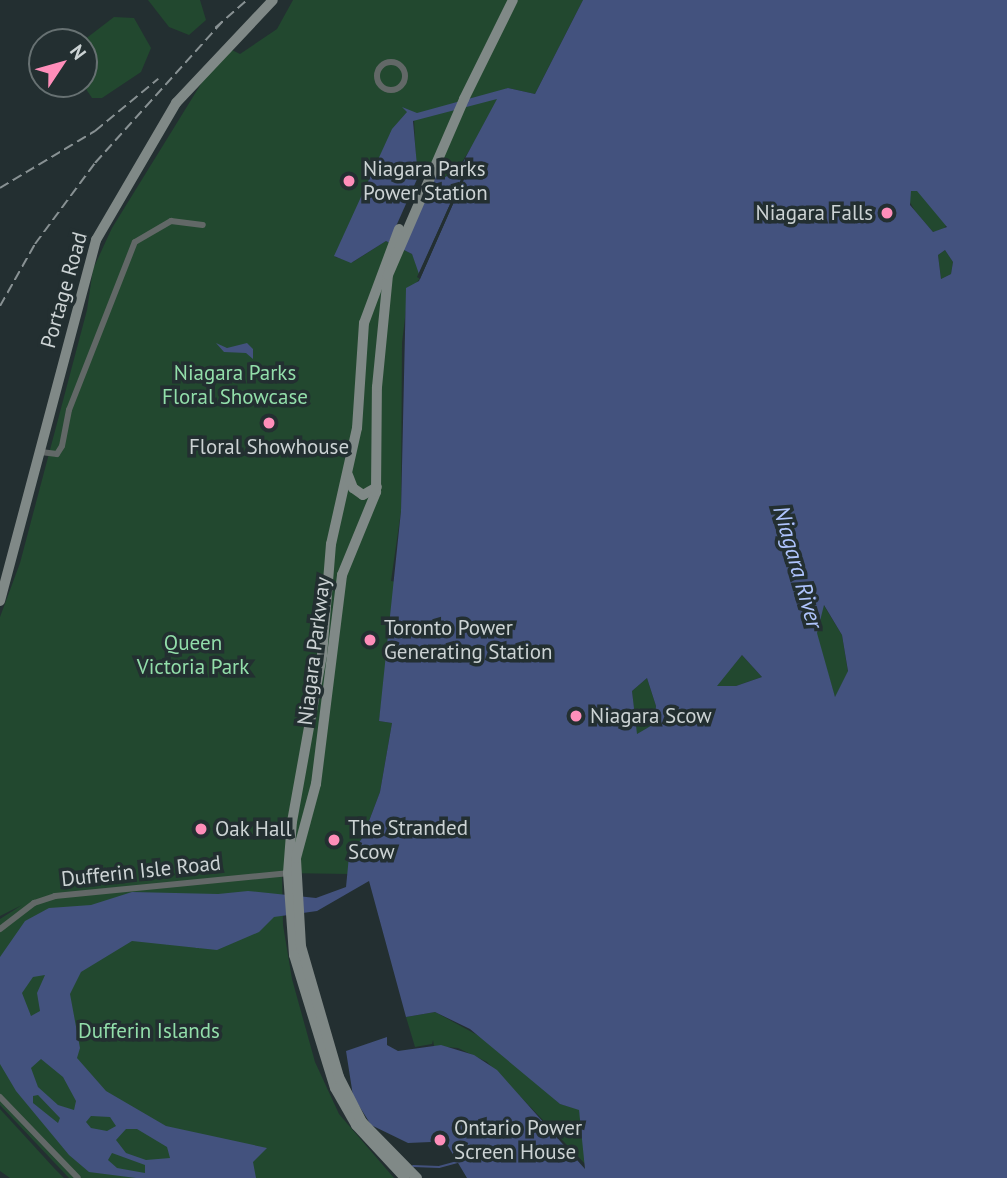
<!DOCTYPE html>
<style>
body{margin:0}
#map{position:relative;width:1007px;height:1178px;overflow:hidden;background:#232f31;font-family:"PT Sans",sans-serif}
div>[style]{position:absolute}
.green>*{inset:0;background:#22482f}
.water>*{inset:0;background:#43527e}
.pier>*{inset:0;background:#232f31}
.stream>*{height:2px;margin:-1px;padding:0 1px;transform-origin:1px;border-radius:1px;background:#43527e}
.street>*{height:6px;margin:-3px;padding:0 3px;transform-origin:3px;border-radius:3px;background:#626867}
.street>.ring{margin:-3px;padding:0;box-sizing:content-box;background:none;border:6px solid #626867;border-radius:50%}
.secondary>*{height:10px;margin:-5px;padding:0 5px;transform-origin:5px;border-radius:5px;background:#808987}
.rail>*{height:2px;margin-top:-1px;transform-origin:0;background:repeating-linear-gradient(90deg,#889193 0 10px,transparent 0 15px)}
.dots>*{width:19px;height:19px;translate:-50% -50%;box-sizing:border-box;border:4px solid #232f31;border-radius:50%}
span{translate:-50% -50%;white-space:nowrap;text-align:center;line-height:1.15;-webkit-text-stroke:7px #232f31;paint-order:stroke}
.poi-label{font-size:21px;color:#ccd3d4}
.left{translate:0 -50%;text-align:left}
.right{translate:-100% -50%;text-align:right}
.street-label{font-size:21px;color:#ccd3d4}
.park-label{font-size:21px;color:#92deaa}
.water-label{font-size:23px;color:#afc4fd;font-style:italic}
.north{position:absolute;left:28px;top:28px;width:70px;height:70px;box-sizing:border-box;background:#232f31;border:2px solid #677172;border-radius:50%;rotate:54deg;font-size:19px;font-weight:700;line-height:28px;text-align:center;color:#ccd3d4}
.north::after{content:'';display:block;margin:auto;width:24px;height:32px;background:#ff8eba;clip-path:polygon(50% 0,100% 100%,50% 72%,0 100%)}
</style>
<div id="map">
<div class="green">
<i style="clip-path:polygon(148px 0,200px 0,206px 20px,189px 35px,169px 27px)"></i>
<i style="clip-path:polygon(293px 0,583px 0,535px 94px,508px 88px,495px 94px,499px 104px,453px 176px,443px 178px,416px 165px,414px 119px,335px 257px,353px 262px,386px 241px,412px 254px,422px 276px,408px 293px,402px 343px,401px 511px,391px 581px,397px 582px,379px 721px,392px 723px,380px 792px,363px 837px,349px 856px,350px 874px,282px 873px,283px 925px,292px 979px,315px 1062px,339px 1114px,394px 1178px,69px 1178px,0 1105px,0 919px,22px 905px,0 916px,0 617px,20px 563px,87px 310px,93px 269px,112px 228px,204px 79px,232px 50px,240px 54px,277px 29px)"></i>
<i style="clip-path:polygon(114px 17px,134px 18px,151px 48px,141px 72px,102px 98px,92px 98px,84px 86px,84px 40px)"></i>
<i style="clip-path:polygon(917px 190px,947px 223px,944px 230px,933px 232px,915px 211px,908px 199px,911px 191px)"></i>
<i style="clip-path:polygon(945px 250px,953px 262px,951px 274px,941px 279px,938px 255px)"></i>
<i style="clip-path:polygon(823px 604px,842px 635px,848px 672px,835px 698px,816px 633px)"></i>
<i style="clip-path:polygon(742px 655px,762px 677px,736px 686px,716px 686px)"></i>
<i style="clip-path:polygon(647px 678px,656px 706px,654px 724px,636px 735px,632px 691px)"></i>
<i style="clip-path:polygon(435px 1012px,492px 1043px,560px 1104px,579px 1109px,589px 1168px,487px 1062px,458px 1048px,434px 1046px,433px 1040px,432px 1044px,415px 1047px,406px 1017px)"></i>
<i style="clip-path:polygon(0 1109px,54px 1168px,64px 1178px,10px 1178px,0 1171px)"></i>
</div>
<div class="water">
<i style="clip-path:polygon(evenodd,583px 0,1007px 0,1007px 1178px,467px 1178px,442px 1136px,431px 1142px,408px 1143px,371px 1125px,353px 1096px,346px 1051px,387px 1037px,387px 1045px,398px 1051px,441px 1045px,474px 1055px,497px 1070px,585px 1169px,579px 1110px,560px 1104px,470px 1029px,435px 1012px,406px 1017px,369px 881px,317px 911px,274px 917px,259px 932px,217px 950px,132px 941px,81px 972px,70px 994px,80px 1048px,77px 1058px,106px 1091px,166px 1126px,267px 1148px,253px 1162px,256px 1178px,136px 1178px,89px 1172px,69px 1155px,16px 1091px,0 1064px,0 957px,25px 921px,49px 908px,91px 905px,132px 892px,218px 894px,248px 891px,316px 898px,346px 887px,349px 856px,363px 837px,380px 792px,392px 723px,379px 721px,401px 511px,406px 288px,419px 281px,464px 179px,462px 164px,497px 99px,413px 121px,417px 166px,443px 178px,458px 171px,462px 177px,419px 274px,412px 254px,386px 241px,351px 263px,334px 256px,392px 129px,407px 112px,402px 107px,417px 113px,508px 88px,535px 94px,583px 0,911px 191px,917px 191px,947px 227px,933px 232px,910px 205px,911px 191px,583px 0,945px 250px,953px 262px,951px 274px,941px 279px,938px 255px,945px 250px,583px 0,824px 605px,842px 635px,848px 671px,835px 697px,817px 633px,824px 605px,583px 0,742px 655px,762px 677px,736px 686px,717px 686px,742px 655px,583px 0,647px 678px,656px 706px,654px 724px,637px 734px,632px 691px,647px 678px,583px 0,45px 975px,37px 993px,40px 1011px,31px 1016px,22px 993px,33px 977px,45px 975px,583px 0,41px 1059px,63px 1077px,76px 1101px,74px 1110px,58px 1105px,38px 1087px,31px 1068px,41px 1059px,583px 0,38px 1095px,60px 1118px,58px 1123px,33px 1103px,33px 1096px,38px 1095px,583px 0,91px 1116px,110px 1117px,116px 1126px,107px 1131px,91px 1128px,86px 1122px,91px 1116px,583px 0,126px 1129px,137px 1129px,167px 1147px,170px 1158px,146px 1160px,126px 1153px,116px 1140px,126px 1129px,583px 0,112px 1153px,145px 1165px,145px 1173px,117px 1168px,108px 1160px,112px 1153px)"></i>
<i style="clip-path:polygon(216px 343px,227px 348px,247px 343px,253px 349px,253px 359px,246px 353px,224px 352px)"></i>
</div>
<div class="pier">
<i style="clip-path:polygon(422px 168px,436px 175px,403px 249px,389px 242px)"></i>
<i style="clip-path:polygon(461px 169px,464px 179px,420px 279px,417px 277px,462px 178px)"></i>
</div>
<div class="stream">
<i style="left:413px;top:1166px;width:26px;rotate:2deg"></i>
<i style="left:439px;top:1167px;width:20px;rotate:-15deg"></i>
</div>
<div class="street">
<i class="ring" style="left:377px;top:62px;width:22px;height:22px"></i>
<i style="left:41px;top:452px;width:16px;rotate:7deg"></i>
<i style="left:57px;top:454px;width:9px;rotate:-58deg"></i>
<i style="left:62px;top:446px;width:37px;rotate:-79deg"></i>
<i style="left:69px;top:410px;width:180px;rotate:-68.6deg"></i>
<i style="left:135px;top:242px;width:42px;rotate:-30.3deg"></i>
<i style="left:171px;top:221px;width:32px;rotate:7deg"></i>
<i style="left:0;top:929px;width:43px;rotate:-37.4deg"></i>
<i style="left:34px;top:903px;width:22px;rotate:-18deg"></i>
<i style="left:55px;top:896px;width:236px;rotate:-5.6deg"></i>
<i style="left:0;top:1097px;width:112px;rotate:46.1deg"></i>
</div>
<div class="secondary">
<i style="left:399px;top:229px;width:100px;rotate:110.4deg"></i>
<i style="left:364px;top:323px;width:105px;rotate:93.8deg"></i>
<i style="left:357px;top:428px;width:119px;rotate:102.6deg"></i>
<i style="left:331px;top:544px;width:111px;rotate:94.6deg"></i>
<i style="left:322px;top:655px;width:169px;rotate:100.2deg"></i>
<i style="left:292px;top:821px;width:52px;rotate:94.4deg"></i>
<i style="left:288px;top:873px;width:82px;rotate:85.8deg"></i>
<i style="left:294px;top:955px;width:139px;rotate:72.9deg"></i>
<i style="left:335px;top:1088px;width:43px;rotate:60.4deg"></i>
<i style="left:356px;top:1125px;width:72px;rotate:47.2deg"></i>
<i style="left:348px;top:475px;width:14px;rotate:69deg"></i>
<i style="left:353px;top:488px;width:12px;rotate:35deg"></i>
<i style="left:363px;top:495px;width:16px;rotate:-30deg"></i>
<i style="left:0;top:601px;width:374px;rotate:-75.1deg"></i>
<i style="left:96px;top:240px;width:159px;rotate:-59.7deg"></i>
<i style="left:176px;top:103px;width:141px;rotate:-46.7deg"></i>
<i style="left:417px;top:1178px;width:78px;rotate:-134.5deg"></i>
<i style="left:362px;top:1122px;width:51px;rotate:-117.1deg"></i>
<i style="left:339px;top:1077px;width:136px;rotate:-106.2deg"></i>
<i style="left:301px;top:946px;width:88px;rotate:-93.3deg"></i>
<i style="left:296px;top:858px;width:77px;rotate:-74.9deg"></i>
<i style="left:316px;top:784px;width:211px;rotate:-82.9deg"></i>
<i style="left:342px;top:575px;width:90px;rotate:-67.7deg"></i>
<i style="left:376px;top:492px;width:105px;rotate:-89.5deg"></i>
<i style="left:377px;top:387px;width:113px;rotate:-84.4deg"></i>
<i style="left:388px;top:275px;width:192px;rotate:-66.6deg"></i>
<i style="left:464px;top:99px;width:110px;rotate:-63.7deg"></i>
</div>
<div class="rail">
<i style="left:215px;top:28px;width:43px;rotate:-41.2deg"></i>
<i style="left:0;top:188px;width:111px;rotate:-31deg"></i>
<i style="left:95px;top:131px;width:82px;rotate:-39.5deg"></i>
<i style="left:0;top:306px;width:71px;rotate:-60.6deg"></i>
<i style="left:35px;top:244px;width:101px;rotate:-53.5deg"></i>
<i style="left:95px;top:163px;width:191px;rotate:-48deg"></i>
</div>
<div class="dots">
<i style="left:349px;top:181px;background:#ff8eba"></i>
<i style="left:887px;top:213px;background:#ff8eba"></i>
<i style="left:269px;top:423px;background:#ff8eba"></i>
<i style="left:370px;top:640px;background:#ff8eba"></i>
<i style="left:576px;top:716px;background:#ff8eba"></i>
<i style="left:201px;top:829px;background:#ff8eba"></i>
<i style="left:334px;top:840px;background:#ff8eba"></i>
<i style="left:440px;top:1140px;background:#ff8eba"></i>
</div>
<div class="poi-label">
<span class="left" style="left:363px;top:181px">Niagara Parks<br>Power Station</span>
<span class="right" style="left:873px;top:213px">Niagara Falls</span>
<span style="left:269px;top:447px">Floral Showhouse</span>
<span class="left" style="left:384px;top:640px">Toronto Power<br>Generating Station</span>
<span class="left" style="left:590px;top:716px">Niagara Scow</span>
<span class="left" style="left:348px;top:840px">The Stranded<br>Scow</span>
<span class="left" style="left:215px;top:829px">Oak Hall</span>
<span class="left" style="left:454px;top:1140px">Ontario Power<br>Screen House</span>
</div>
<div class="street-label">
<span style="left:64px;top:290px;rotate:-74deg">Portage Road</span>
<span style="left:314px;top:651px;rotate:-83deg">Niagara Parkway</span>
<span style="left:141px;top:871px;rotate:-6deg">Dufferin Isle Road</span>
</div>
<div class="park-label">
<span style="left:235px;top:385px">Niagara Parks<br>Floral Showcase</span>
<span style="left:193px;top:655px">Queen<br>Victoria Park</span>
<span style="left:149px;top:1031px">Dufferin Islands</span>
</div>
<div class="water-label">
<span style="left:798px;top:567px;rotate:74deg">Niagara River</span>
</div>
<div class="north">N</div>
</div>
